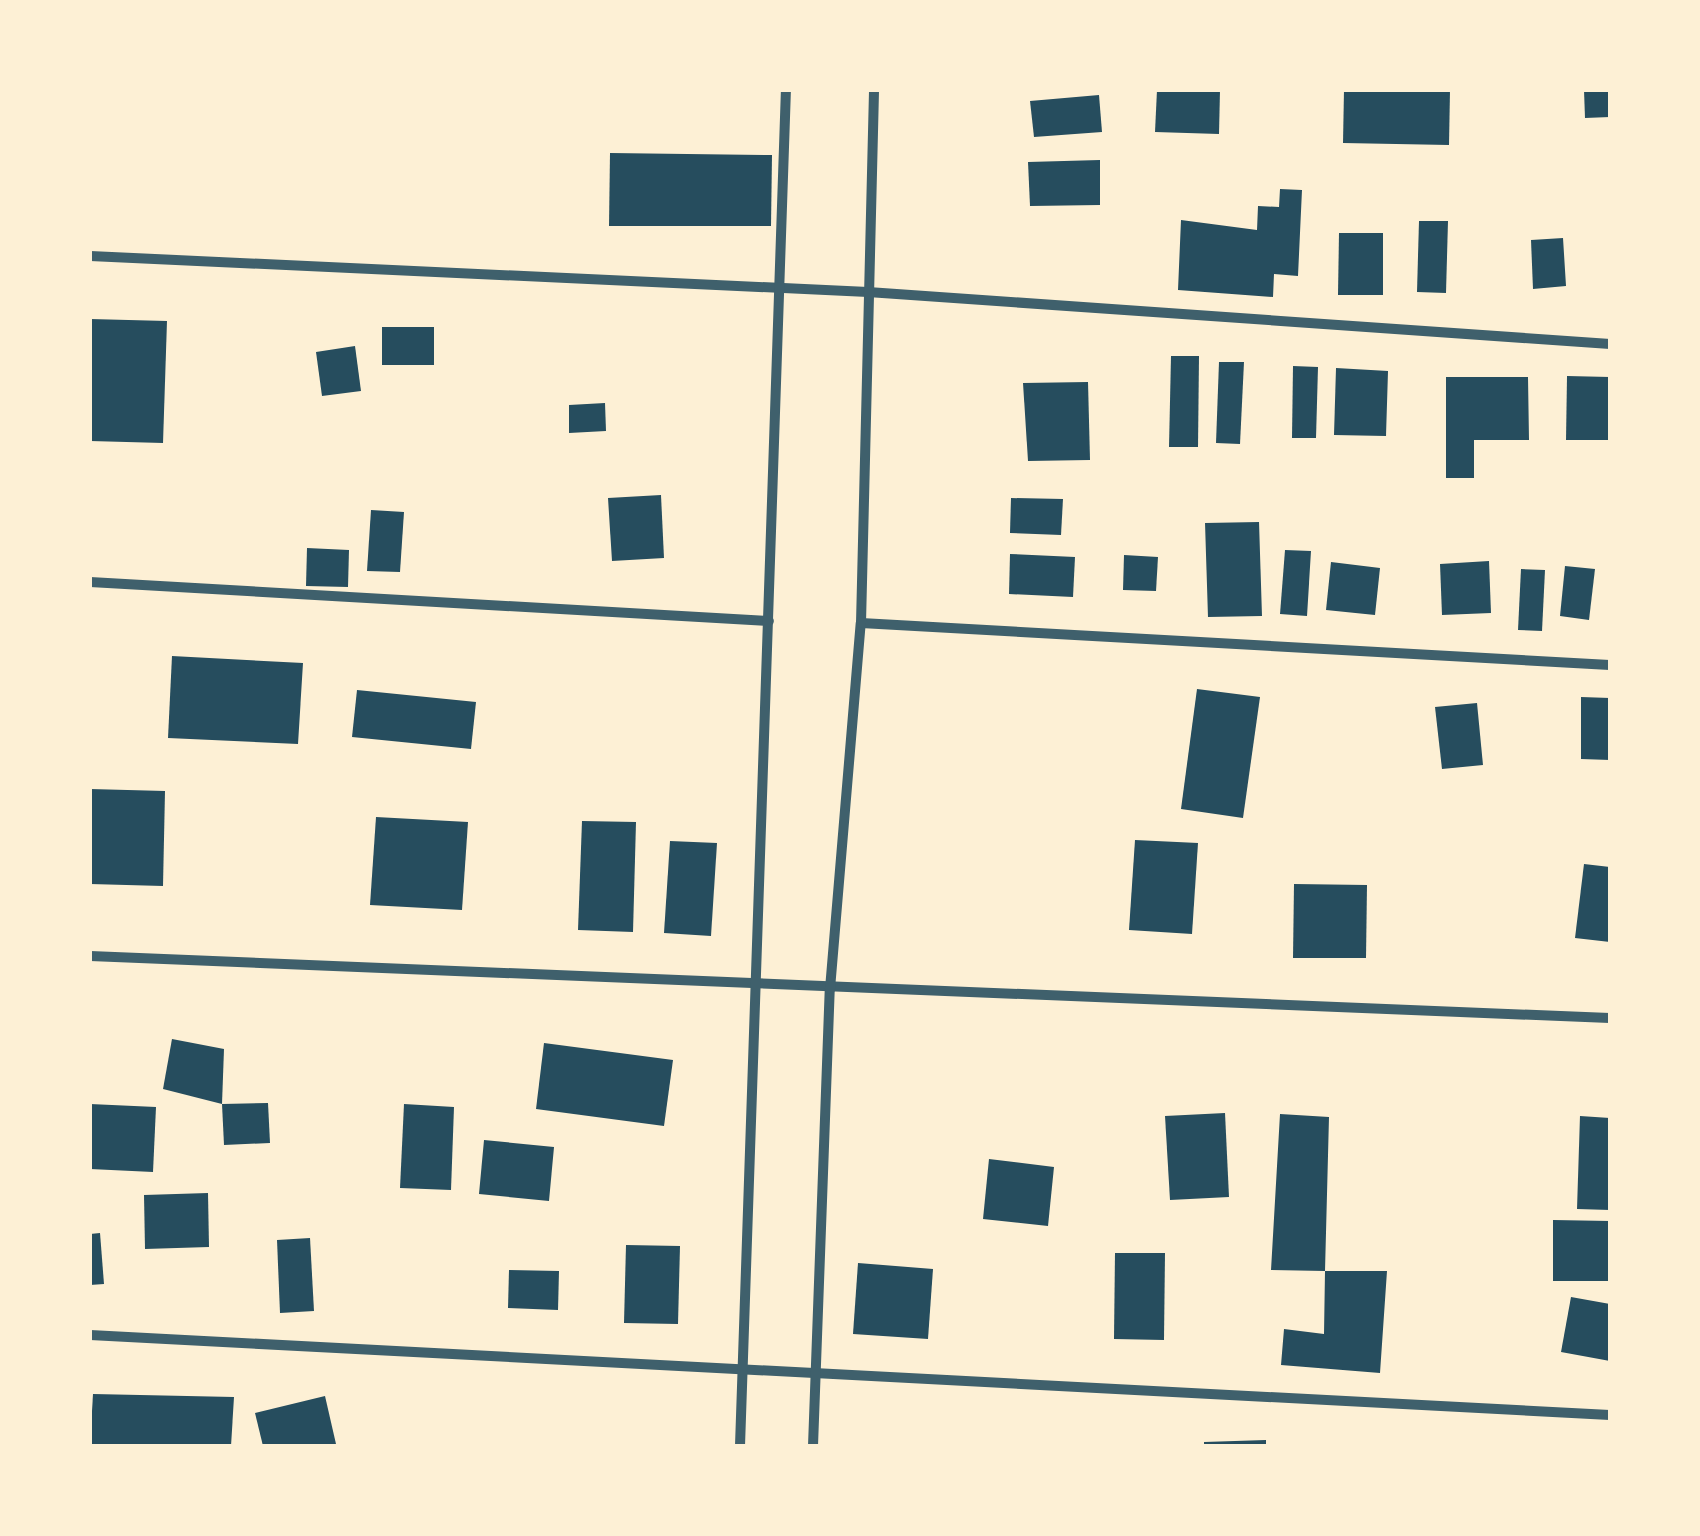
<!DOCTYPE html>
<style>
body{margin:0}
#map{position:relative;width:1700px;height:1536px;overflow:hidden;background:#fdf0d5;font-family:"Asap Condensed",sans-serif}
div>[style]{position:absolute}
.building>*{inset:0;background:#264d5e}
.minor>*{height:10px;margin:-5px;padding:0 5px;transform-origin:5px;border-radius:5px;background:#3f606c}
span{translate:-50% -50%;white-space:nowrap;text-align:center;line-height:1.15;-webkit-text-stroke:8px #fdf0d5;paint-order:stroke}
.frame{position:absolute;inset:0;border:92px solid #fdf0d5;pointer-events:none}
</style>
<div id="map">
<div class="building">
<i style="clip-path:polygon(1157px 90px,1220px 90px,1219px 134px,1155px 132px)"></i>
<i style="clip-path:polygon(1344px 90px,1450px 90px,1449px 145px,1343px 143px)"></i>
<i style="clip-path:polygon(1584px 90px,1610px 90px,1610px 117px,1585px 118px)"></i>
<i style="clip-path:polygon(1099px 95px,1102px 132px,1034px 137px,1030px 101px)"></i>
<i style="clip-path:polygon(610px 153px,772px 155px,771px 226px,609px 226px)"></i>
<i style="clip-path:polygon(1100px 160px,1100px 205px,1030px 206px,1028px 162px)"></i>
<i style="clip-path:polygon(1280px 189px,1302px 190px,1298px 276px,1274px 274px,1273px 297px,1178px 290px,1181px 220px,1257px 230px,1258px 206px,1279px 207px)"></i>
<i style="clip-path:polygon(1419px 221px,1448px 221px,1446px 293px,1417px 292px)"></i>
<i style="clip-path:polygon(1339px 233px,1383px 233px,1383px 295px,1338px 295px)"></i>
<i style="clip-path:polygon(1563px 238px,1566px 286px,1533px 289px,1531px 240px)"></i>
<i style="clip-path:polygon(90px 319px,167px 321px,163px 443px,90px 441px)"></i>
<i style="clip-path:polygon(382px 327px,434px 327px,434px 365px,382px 365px)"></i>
<i style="clip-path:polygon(355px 346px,361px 391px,322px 396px,316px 352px)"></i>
<i style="clip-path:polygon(1171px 356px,1199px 356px,1198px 447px,1169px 447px)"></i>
<i style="clip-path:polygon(1219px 362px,1244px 362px,1240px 444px,1216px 443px)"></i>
<i style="clip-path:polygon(1293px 366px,1318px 367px,1316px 438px,1292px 438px)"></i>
<i style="clip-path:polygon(1336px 368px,1388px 371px,1386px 436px,1334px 435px)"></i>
<i style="clip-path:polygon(1567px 376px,1610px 377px,1610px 440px,1566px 440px)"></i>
<i style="clip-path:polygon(1446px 377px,1528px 377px,1529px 440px,1474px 440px,1474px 478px,1446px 478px)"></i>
<i style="clip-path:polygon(1088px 382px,1090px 460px,1028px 461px,1023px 383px)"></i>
<i style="clip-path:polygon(605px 403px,606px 431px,569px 433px,569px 405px)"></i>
<i style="clip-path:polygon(661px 495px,664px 558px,612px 561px,608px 498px)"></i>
<i style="clip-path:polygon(1011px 498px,1063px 499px,1061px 535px,1010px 533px)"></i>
<i style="clip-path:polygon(371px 510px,404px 512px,400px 572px,367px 571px)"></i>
<i style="clip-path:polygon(1259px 522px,1262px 616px,1208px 617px,1205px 523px)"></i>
<i style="clip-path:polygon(307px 548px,349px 550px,348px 587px,306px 586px)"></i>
<i style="clip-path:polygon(1285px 550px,1311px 551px,1307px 616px,1280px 614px)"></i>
<i style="clip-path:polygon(1010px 554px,1075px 557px,1073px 597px,1009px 594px)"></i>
<i style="clip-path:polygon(1124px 555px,1158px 557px,1156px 591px,1123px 590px)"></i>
<i style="clip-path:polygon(1489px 561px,1491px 613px,1442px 615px,1440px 564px)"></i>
<i style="clip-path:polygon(1331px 562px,1380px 568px,1375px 615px,1326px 610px)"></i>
<i style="clip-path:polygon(1565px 566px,1595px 569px,1589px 620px,1560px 616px)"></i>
<i style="clip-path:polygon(1521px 569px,1545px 570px,1542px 631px,1518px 630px)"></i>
<i style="clip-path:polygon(172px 656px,303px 663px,298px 744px,168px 738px)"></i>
<i style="clip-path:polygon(1197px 689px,1260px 697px,1243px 818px,1181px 809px)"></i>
<i style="clip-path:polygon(357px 690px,476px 702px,471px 749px,352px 737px)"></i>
<i style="clip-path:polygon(1581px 697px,1610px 698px,1610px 760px,1581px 759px)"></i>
<i style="clip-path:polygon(1477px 703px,1483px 765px,1442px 769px,1435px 707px)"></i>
<i style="clip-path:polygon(90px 789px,165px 791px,163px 886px,90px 884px)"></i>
<i style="clip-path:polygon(376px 817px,468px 822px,462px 910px,370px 905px)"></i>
<i style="clip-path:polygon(582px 821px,636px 822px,633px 932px,578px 930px)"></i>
<i style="clip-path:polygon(1135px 840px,1198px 843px,1192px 934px,1129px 930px)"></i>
<i style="clip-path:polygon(670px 841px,717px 843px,711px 936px,664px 933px)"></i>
<i style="clip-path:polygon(1584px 864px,1610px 867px,1610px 942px,1575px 938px)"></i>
<i style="clip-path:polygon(1294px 884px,1367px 885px,1366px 958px,1293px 958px)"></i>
<i style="clip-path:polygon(172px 1039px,224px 1049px,222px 1104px,163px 1089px)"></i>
<i style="clip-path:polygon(544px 1043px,673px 1060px,664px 1126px,536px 1109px)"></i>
<i style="clip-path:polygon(268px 1103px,270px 1143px,224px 1145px,222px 1104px)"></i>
<i style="clip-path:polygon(90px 1104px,156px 1107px,153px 1172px,90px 1169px)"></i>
<i style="clip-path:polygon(404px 1104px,454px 1107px,451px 1190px,400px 1188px)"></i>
<i style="clip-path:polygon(1225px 1113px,1229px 1197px,1170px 1200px,1165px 1116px)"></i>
<i style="clip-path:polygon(1280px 1114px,1329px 1117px,1325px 1271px,1387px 1271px,1380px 1373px,1281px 1365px,1284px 1329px,1324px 1334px,1325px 1271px,1271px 1270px)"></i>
<i style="clip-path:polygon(1580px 1116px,1610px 1118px,1610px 1210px,1577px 1209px)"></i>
<i style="clip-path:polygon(484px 1140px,554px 1147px,549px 1201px,479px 1194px)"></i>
<i style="clip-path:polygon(989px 1159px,1054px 1167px,1048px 1226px,983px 1219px)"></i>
<i style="clip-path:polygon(208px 1193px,209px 1247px,145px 1249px,144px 1195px)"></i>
<i style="clip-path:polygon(1553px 1220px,1610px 1221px,1610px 1281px,1553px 1281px)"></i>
<i style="clip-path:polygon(100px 1233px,104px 1284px,90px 1285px,90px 1234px)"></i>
<i style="clip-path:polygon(310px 1238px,314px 1311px,280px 1313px,277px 1240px)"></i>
<i style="clip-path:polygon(626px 1245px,680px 1246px,678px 1324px,624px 1323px)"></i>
<i style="clip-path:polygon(1115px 1253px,1165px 1253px,1164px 1340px,1114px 1339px)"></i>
<i style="clip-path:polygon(858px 1263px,933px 1269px,928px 1339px,853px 1334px)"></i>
<i style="clip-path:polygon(509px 1270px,559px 1271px,558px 1310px,508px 1308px)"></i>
<i style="clip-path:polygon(1571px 1297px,1610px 1304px,1610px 1361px,1561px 1352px)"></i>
<i style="clip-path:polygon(93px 1394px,234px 1397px,231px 1446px,90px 1446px)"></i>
<i style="clip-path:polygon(325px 1396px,336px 1444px,263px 1446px,255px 1413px)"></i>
<i style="clip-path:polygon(1266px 1440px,1266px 1446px,1204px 1446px,1204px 1442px)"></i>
</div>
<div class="minor">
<i style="left:90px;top:256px;width:779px;rotate:2.65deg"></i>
<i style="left:868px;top:292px;width:744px;rotate:4.01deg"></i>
<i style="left:90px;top:582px;width:680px;rotate:3.29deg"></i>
<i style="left:861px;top:623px;width:750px;rotate:3.21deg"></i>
<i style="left:90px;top:956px;width:1521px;rotate:2.34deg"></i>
<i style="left:90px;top:1335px;width:1522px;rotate:3.01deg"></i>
<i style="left:740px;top:1446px;width:1357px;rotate:-88.06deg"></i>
<i style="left:813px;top:1446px;width:457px;rotate:-87.9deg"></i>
<i style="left:830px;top:989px;width:367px;rotate:-85.2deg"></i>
<i style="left:861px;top:623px;width:533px;rotate:-88.6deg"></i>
</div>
<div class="frame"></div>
</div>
